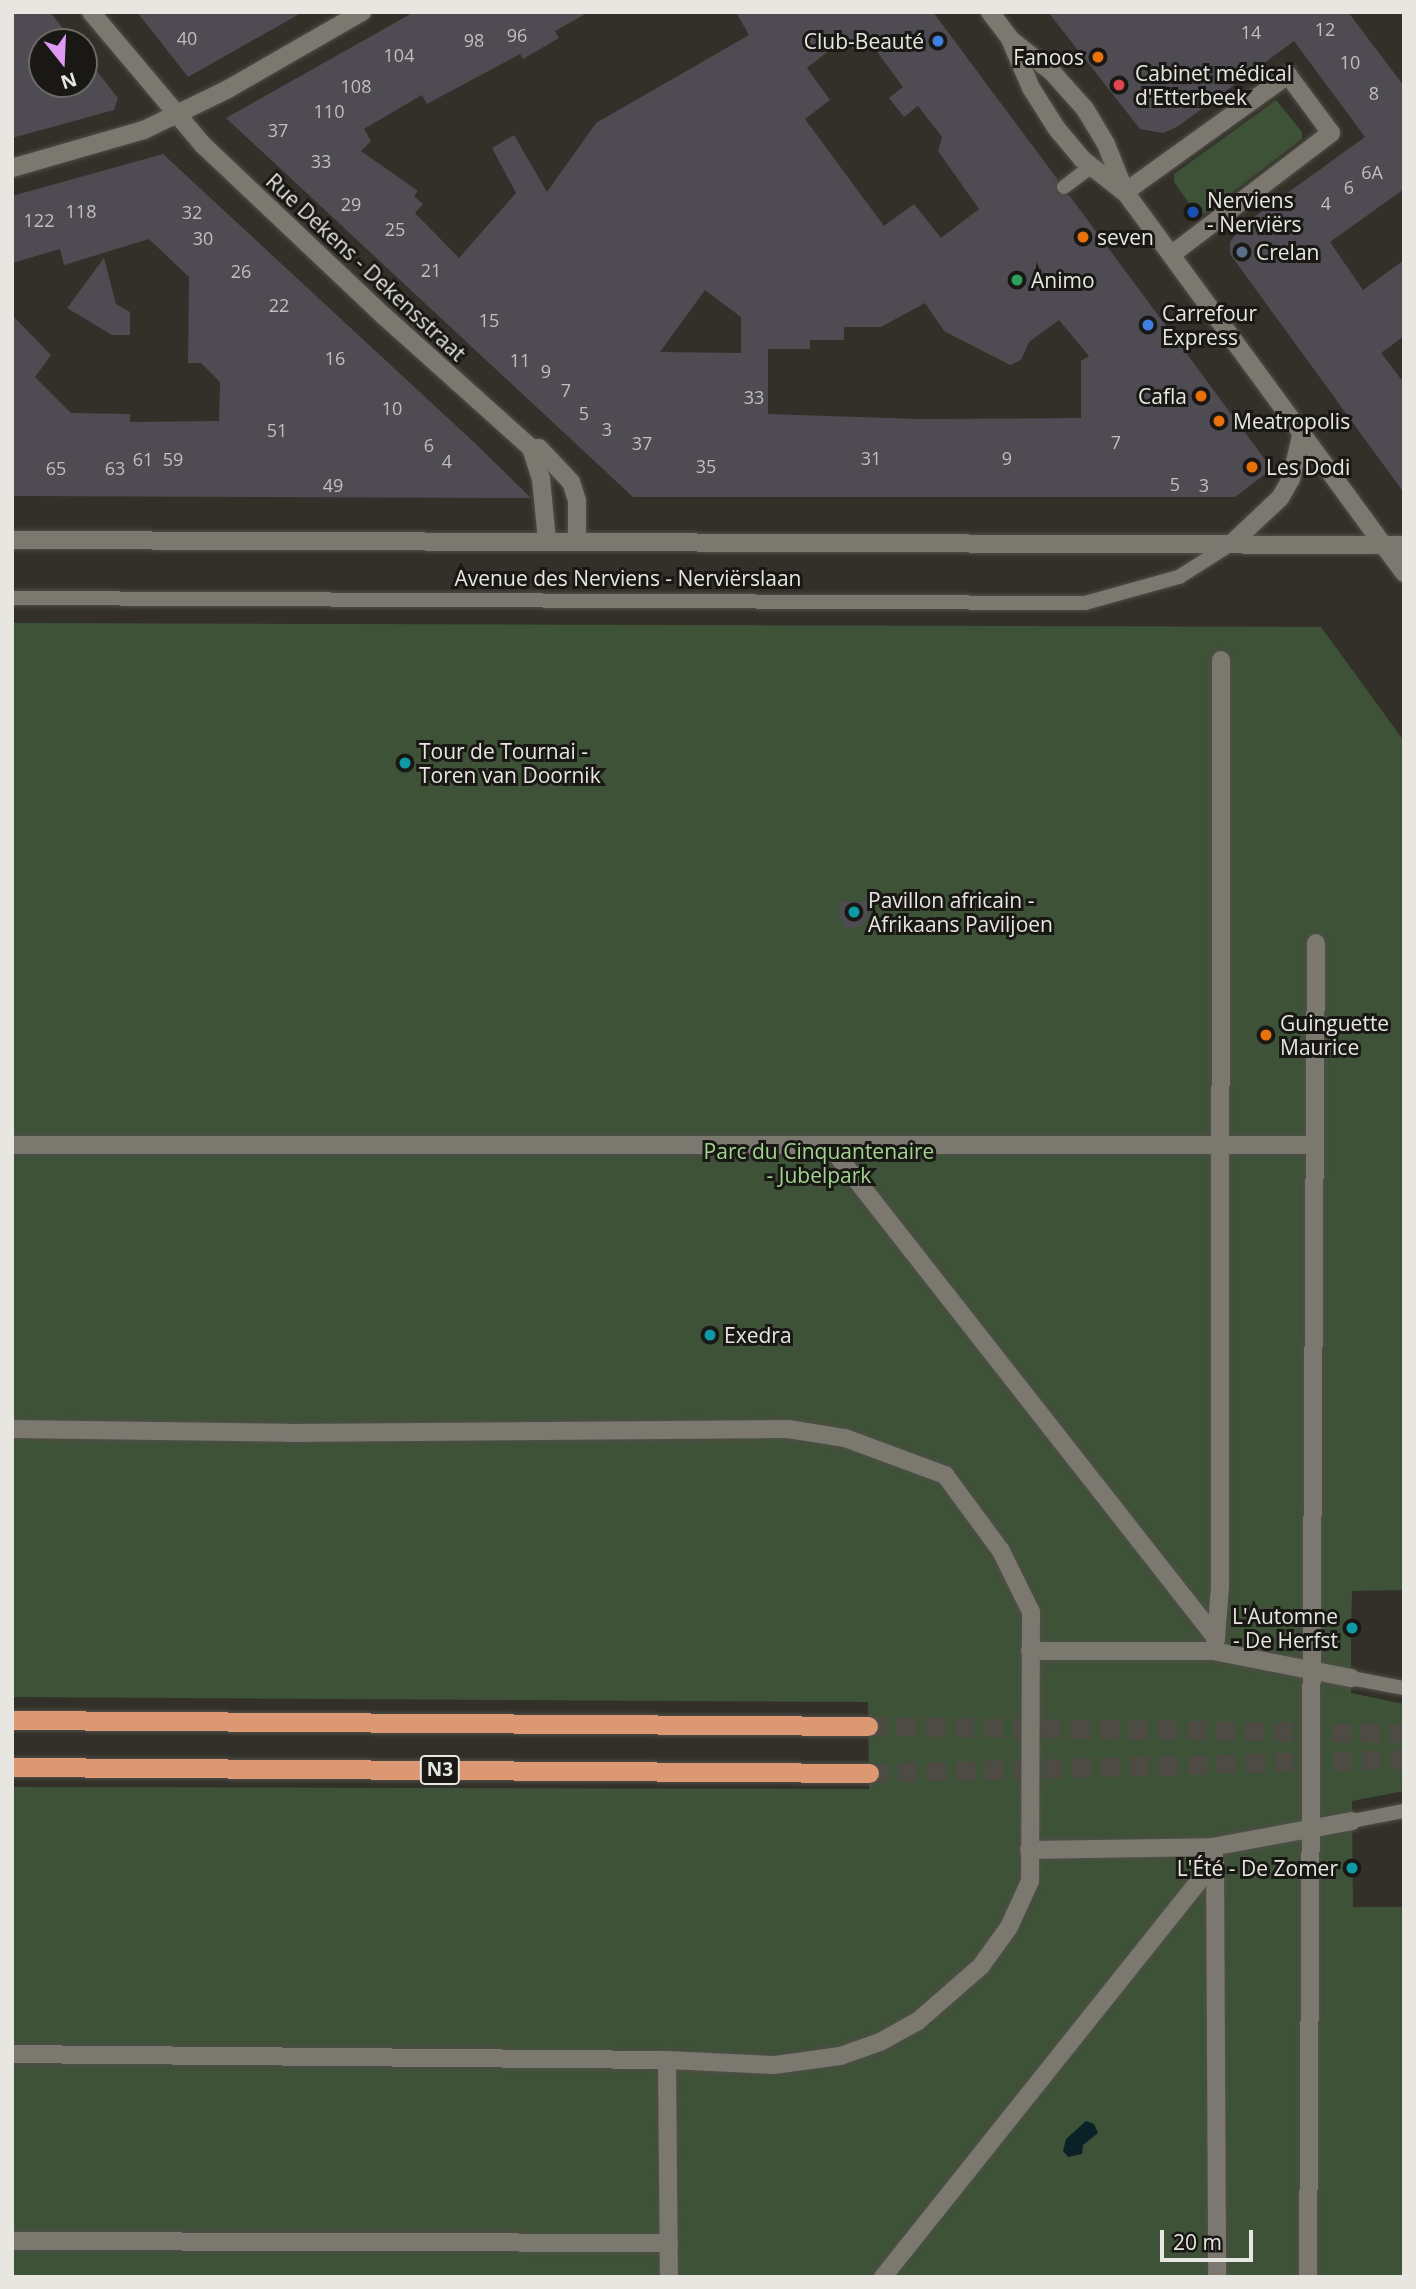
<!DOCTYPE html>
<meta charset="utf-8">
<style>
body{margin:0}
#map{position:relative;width:1416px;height:2289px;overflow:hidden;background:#323028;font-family:"Open Sans",sans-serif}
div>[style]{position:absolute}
.green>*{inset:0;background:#3e5238}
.water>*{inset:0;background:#092127}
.building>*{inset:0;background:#4f4b53}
.trunk-tunnel>*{height:19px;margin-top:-9.5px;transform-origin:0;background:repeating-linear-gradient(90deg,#4d4b44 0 19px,transparent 0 29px)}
.roads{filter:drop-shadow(0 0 2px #4f4e47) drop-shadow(0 0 2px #4f4e47)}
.service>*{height:14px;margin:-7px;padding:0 7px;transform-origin:7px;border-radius:7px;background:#7a786f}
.pedestrian>*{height:18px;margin:-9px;padding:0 9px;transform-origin:9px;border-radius:9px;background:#7a786f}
.minor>*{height:18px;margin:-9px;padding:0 9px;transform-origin:9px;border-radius:9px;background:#7a786f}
.tertiary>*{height:18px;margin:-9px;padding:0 9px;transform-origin:9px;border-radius:9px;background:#7a786f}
.trunk>*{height:19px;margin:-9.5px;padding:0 9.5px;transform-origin:9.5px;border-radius:9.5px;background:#db9872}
.dots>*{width:19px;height:19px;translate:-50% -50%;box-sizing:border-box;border:4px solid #191814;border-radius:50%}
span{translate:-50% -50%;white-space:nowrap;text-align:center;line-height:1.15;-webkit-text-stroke:6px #191814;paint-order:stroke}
.number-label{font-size:18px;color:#c1bfbe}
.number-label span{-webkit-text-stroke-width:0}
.shield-label span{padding:2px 5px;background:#191814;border:2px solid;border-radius:5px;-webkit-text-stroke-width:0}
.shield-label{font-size:19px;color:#e7e6e1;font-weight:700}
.poi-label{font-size:21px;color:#e7e6e1}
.right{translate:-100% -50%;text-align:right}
.left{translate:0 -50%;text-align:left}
.street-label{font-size:21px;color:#e7e6e1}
.park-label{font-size:21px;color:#a2d590}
.frame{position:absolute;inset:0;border:14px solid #e7e6e1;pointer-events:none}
.north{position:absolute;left:28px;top:28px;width:70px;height:70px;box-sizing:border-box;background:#191814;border:2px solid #6b6a66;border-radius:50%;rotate:162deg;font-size:19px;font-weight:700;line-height:28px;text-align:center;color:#e7e6e1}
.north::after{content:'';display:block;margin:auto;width:24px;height:32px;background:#dd99f3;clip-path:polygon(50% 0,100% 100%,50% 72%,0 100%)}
.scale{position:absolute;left:1160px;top:2230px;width:93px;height:32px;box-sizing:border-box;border:4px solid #e7e6e1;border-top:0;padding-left:9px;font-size:21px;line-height:24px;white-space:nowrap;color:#e7e6e1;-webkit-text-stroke:5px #191814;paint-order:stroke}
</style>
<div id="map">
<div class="green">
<i style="clip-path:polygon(1276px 100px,1302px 132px,1302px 139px,1204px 214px,1196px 213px,1174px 182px,1174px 174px)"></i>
<i style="clip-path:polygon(12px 623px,1321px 627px,1404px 741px,1404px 1590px,1352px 1591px,1351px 1635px,1351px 1693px,1404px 1704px,1404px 1791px,1352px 1801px,1353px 1907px,1404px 1907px,1404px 2277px,12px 2277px,12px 1787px,869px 1789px,868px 1702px,12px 1697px)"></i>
</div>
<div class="water">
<i style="clip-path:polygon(1086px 2121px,1094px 2124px,1098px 2133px,1083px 2145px,1082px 2154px,1068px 2157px,1063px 2151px,1066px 2139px)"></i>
</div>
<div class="building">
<i style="clip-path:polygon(12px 12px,50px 12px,74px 42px,42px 42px,42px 84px,84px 84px,84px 55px,118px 98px,114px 110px,12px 138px)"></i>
<i style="clip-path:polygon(137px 12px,303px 12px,188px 77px)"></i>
<i style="clip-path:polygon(evenodd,414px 12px,589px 12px,555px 31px,559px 38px,523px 59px,520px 54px,427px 104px,422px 95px,364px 129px,371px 141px,361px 151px,418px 191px,414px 196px,423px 204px,415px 213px,459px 258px,516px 193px,492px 148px,514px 135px,547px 192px,596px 123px,749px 35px,736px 12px,933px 12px,1058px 180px,1057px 193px,1069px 195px,1272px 469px,1235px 497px,633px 497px,226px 118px,414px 12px,845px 38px,855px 52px,870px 42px,903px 87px,889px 98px,904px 117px,918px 106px,942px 137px,938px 151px,979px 209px,941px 238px,914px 204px,884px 226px,805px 119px,830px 100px,807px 68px,845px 38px,414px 12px,705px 290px,741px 317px,741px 353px,660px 352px,705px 290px,414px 12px,925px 303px,944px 331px,1010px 365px,1021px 360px,1029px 342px,1059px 320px,1089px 356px,1081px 361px,1081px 418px,918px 419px,768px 414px,768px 349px,810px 349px,810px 340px,844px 340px,844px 327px,881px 327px,925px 303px)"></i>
<i style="clip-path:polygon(1048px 12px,1348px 12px,1404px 86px,1404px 189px,1330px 242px,1363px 290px,1404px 260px,1404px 336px,1381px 353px,1404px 383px,1404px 493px,1230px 254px,1230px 242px,1240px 227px,1365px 137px,1294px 41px,1177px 127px,1163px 133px,1140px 129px)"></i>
<i style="clip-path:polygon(163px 154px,478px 446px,531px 498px,12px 496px,12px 315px,51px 355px,35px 377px,71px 413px,130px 414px,130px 422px,219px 421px,220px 382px,201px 363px,188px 363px,189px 277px,149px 239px,64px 265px,60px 249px,12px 263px,12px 196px)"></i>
<i style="clip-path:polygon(104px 258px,116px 304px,130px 312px,130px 335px,112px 335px,67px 308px)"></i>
<i style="clip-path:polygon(867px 901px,868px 918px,860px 927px,846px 928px,839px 917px,841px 902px)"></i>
</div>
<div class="trunk-tunnel">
<i style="left:868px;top:1726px;width:536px;rotate:0.75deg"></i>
<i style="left:869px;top:1773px;width:535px;rotate:-1.5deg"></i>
</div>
<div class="roads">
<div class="service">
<i style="left:1064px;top:187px;width:35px;rotate:-37deg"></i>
<i style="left:12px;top:598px;width:1073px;rotate:0.27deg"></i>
<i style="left:1085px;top:603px;width:98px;rotate:-15.5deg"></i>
<i style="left:1179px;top:577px;width:62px;rotate:-32.4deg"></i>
<i style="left:1351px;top:1678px;width:54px;rotate:10.7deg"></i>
<i style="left:1352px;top:1821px;width:53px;rotate:-10.9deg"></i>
</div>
<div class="pedestrian">
<i style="left:12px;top:1145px;width:1303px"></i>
<i style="left:829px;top:1145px;width:627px;rotate:51.87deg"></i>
<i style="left:1216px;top:1638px;width:13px;rotate:103deg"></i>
<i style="left:12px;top:1429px;width:276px;rotate:0.8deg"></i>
<i style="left:288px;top:1433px;width:500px;rotate:-0.46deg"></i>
<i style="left:788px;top:1429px;width:58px;rotate:9deg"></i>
<i style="left:845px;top:1438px;width:107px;rotate:20.3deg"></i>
<i style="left:945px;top:1475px;width:94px;rotate:53.6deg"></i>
<i style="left:1001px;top:1551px;width:68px;rotate:63.8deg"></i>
<i style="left:1031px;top:1612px;width:269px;rotate:90.2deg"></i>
<i style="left:1030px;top:1881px;width:51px;rotate:114.5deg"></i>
<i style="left:1009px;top:1927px;width:48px;rotate:125.7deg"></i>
<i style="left:981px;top:1966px;width:84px;rotate:138.9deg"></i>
<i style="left:918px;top:2021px;width:43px;rotate:151.1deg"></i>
<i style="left:880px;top:2042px;width:42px;rotate:160.7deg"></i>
<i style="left:840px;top:2056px;width:67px;rotate:172.2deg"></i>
<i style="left:774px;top:2065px;width:107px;rotate:-177.3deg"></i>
<i style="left:667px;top:2060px;width:655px;rotate:-179.48deg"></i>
<i style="left:1216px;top:1638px;width:51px;rotate:-85.5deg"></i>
<i style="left:1220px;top:1587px;width:927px;rotate:-89.94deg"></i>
<i style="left:1030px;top:1651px;width:183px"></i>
<i style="left:1213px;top:1651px;width:141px;rotate:11.1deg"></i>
<i style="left:1029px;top:1850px;width:183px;rotate:-0.9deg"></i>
<i style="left:1212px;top:1847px;width:142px;rotate:-10.5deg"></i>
<i style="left:1215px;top:1861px;width:416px;rotate:89.7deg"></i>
<i style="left:667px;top:2060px;width:217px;rotate:89.5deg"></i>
<i style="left:12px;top:2241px;width:657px;rotate:0.17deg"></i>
<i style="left:883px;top:2277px;width:532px;rotate:-51.41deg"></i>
<i style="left:1215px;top:1861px;width:14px;rotate:-102deg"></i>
<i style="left:1308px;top:2277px;width:1334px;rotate:-89.66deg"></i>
</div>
<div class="minor">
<i style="left:91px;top:12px;width:175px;rotate:49.9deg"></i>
<i style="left:204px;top:146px;width:248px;rotate:43.4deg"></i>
<i style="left:384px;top:316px;width:198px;rotate:41.9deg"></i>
<i style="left:531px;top:448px;width:8px"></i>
<i style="left:539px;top:448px;width:47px;rotate:46.7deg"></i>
<i style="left:571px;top:482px;width:20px;rotate:72deg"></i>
<i style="left:577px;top:501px;width:39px;rotate:90deg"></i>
<i style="left:12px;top:168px;width:137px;rotate:-16.1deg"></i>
<i style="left:144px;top:130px;width:93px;rotate:-26deg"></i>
<i style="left:228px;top:89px;width:155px;rotate:-29.9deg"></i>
<i style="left:1125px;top:192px;width:201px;rotate:-35.7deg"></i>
<i style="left:1288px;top:75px;width:72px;rotate:53.4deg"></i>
<i style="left:1331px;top:133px;width:201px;rotate:142.7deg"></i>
<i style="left:531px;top:448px;width:33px;rotate:72deg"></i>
<i style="left:541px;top:479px;width:61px;rotate:84.4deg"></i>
<i style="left:1384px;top:546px;width:34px;rotate:53deg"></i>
</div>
<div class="tertiary">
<i style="left:990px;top:12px;width:34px;rotate:53deg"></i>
<i style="left:1010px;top:39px;width:53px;rotate:66.8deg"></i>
<i style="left:1031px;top:88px;width:49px;rotate:57.6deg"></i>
<i style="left:1057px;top:129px;width:39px;rotate:50deg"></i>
<i style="left:1082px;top:159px;width:53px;rotate:38.2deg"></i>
<i style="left:1010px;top:39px;width:53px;rotate:38.2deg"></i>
<i style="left:1052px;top:72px;width:50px;rotate:48.3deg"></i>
<i style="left:1085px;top:109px;width:41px;rotate:59deg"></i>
<i style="left:1106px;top:144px;width:52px;rotate:68.4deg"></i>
<i style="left:1125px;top:192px;width:439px;rotate:53.8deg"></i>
<i style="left:12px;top:540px;width:1392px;rotate:0.21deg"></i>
<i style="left:1231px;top:544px;width:67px;rotate:-43.2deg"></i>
<i style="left:1280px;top:498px;width:22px;rotate:-60deg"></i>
<i style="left:1291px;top:479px;width:44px;rotate:-76.9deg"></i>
</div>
<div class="trunk">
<i style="left:12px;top:1720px;width:856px;rotate:0.4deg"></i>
<i style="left:12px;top:1767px;width:857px;rotate:0.4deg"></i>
</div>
</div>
<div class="dots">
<i style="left:938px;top:41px;background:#3f7fe0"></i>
<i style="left:1098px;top:57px;background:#e8710a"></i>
<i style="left:1119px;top:85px;background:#e0444e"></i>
<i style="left:1193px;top:212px;background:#1a4fb4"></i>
<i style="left:1083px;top:237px;background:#e8710a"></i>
<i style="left:1242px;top:252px;background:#5c6f8a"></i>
<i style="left:1017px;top:280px;background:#2e9e5b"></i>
<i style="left:1148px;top:325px;background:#3f7fe0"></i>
<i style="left:1201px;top:396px;background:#e8710a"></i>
<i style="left:1219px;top:421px;background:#e8710a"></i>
<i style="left:1252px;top:467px;background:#e8710a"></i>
<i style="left:405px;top:763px;background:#0f9aa8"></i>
<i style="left:854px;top:912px;background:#0f9aa8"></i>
<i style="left:1266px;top:1035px;background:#e8710a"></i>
<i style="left:710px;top:1335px;background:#0f9aa8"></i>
<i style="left:1352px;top:1628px;background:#0f9aa8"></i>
<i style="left:1352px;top:1868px;background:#0f9aa8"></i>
</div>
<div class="number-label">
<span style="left:1325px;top:29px">12</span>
<span style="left:1251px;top:32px">14</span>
<span style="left:517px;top:35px">96</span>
<span style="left:187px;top:38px">40</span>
<span style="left:474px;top:40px">98</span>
<span style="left:399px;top:55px">104</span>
<span style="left:1350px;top:62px">10</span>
<span style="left:356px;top:86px">108</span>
<span style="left:1374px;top:93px">8</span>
<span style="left:329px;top:111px">110</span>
<span style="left:278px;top:130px">37</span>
<span style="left:321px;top:161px">33</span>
<span style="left:1372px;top:172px">6A</span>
<span style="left:1349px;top:187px">6</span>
<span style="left:1326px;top:203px">4</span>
<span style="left:351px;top:204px">29</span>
<span style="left:81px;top:211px">118</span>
<span style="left:192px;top:212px">32</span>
<span style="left:39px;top:220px">122</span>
<span style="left:395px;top:229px">25</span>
<span style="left:203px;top:238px">30</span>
<span style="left:431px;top:270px">21</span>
<span style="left:241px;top:271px">26</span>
<span style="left:279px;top:305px">22</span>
<span style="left:489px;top:320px">15</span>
<span style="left:335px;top:358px">16</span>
<span style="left:520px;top:360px">11</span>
<span style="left:546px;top:371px">9</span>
<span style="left:566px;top:390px">7</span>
<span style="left:754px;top:397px">33</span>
<span style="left:392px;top:408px">10</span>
<span style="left:584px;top:413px">5</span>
<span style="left:607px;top:429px">3</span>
<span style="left:277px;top:430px">51</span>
<span style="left:1116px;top:442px">7</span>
<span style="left:642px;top:443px">37</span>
<span style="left:429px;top:445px">6</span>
<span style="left:871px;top:458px">31</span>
<span style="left:1007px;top:458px">9</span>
<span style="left:143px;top:459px">61</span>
<span style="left:173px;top:459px">59</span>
<span style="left:447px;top:461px">4</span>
<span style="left:706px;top:466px">35</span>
<span style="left:56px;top:468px">65</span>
<span style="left:115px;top:468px">63</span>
<span style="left:1175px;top:484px">5</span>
<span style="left:333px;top:485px">49</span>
<span style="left:1204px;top:485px">3</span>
</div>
<div class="shield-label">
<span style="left:440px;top:1770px">N3</span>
</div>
<div class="poi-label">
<span class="right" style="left:924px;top:41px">Club-Beauté</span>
<span class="right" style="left:1084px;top:57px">Fanoos</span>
<span class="left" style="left:1135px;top:85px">Cabinet médical<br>d'Etterbeek</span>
<span class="left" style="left:1207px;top:212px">Nerviens<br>- Nerviërs</span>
<span class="left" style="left:1097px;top:237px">seven</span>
<span class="left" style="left:1256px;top:252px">Crelan</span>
<span class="left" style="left:1031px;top:280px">Animo</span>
<span class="left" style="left:1162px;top:325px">Carrefour<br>Express</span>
<span class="right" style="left:1187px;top:396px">Cafla</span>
<span class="left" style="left:1233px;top:421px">Meatropolis</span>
<span class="left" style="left:1266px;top:467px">Les Dodi</span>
<span class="left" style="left:419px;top:763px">Tour de Tournai -<br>Toren van Doornik</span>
<span class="left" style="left:868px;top:912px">Pavillon africain -<br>Afrikaans Paviljoen</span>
<span class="left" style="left:1280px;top:1035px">Guinguette<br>Maurice</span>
<span class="left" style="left:724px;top:1335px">Exedra</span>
<span class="right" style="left:1338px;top:1628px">L'Automne<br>- De Herfst</span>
<span class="right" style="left:1338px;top:1868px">L'Été - De Zomer</span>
</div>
<div class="street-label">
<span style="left:366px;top:267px;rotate:43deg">Rue Dekens - Dekensstraat</span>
<span style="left:628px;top:578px">Avenue des Nerviens - Nerviërslaan</span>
</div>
<div class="park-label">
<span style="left:819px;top:1163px">Parc du Cinquantenaire<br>- Jubelpark</span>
</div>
<div class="frame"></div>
<div class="north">N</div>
<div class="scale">20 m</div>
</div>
